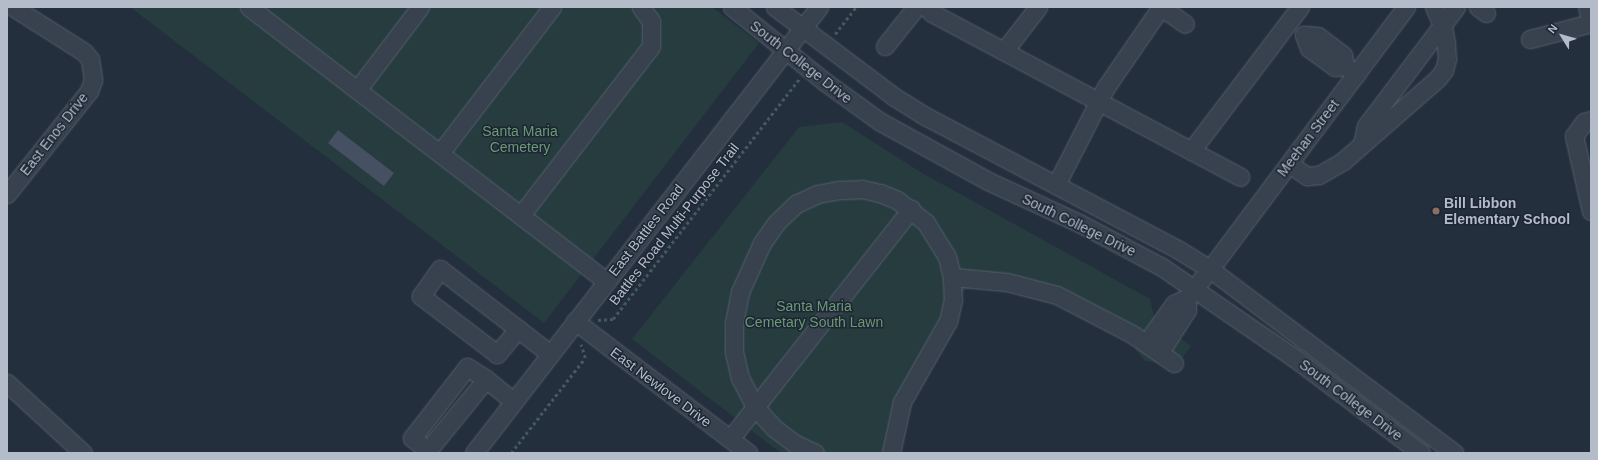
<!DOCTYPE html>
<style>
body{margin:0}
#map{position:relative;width:1598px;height:460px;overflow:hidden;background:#242f3e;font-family:Arial,sans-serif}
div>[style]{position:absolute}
.green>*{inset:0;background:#263c3f}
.building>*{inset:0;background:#455162}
.path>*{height:2.5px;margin-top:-1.25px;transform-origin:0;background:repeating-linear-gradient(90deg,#44595c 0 3px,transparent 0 6px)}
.roads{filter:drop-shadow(0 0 1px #565f6c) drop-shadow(0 0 1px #565f6c)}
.minor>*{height:17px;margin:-8.5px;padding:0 8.5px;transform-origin:8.5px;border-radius:8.5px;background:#38414e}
.dots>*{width:11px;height:11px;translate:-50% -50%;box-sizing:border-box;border:2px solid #1d2633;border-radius:50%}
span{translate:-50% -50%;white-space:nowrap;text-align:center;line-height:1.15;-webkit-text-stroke:3px #1d2633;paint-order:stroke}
.street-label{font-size:14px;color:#b4bcc9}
.park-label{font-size:14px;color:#6b9a76}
.poi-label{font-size:14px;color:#b4bcc9;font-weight:700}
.left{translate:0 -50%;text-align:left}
.frame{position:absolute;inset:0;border:8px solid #b4bcc9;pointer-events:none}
.north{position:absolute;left:1542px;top:16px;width:40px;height:40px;-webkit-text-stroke:3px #1d2633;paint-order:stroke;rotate:307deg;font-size:11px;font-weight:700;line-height:16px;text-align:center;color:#b4bcc9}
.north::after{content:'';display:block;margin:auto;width:14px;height:18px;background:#b4bcc9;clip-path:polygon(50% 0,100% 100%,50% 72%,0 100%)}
</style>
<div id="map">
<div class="green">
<i style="clip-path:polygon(130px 7px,712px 7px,759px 43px,544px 323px)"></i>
<i style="clip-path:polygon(842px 122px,922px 173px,1150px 299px,1155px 321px,1191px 346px,1172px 372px,1158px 363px,1145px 361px,1129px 341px,1063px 307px,1040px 297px,1001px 289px,972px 287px,962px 292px,957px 322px,952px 335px,915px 393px,906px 419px,901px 453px,781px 453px,632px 339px,799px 127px)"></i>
</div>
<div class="building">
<i style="clip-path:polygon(338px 130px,394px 173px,384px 186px,328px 143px)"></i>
</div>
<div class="path">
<i style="left:835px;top:34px;width:34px;rotate:-52deg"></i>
<i style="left:598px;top:320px;width:15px;rotate:-4deg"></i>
<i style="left:613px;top:319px;width:304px;rotate:-52.2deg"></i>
<i style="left:511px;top:453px;width:120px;rotate:-52.1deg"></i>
<i style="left:585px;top:358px;width:14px;rotate:-107deg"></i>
</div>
<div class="roads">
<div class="minor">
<i style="left:249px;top:7px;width:450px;rotate:37.5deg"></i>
<i style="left:732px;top:7px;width:119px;rotate:38.9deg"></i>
<i style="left:825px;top:82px;width:67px;rotate:35.8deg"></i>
<i style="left:879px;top:121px;width:124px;rotate:28.8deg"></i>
<i style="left:988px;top:181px;width:102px;rotate:24.8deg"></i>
<i style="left:1081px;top:224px;width:92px;rotate:28deg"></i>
<i style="left:1162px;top:267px;width:159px;rotate:34.5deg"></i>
<i style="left:1293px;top:357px;width:160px;rotate:36.9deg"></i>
<i style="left:775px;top:7px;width:148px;rotate:37deg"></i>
<i style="left:893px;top:96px;width:40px;rotate:32deg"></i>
<i style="left:927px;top:117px;width:285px;rotate:27.8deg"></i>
<i style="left:1179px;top:250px;width:36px;rotate:32deg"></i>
<i style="left:1210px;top:269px;width:306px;rotate:37deg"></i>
<i style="left:926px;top:7px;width:8px;rotate:45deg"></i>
<i style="left:932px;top:13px;width:349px;rotate:28deg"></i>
<i style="left:1478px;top:7px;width:10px;rotate:37deg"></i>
<i style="left:1587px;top:7px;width:16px;rotate:75deg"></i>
<i style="left:1530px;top:39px;width:63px;rotate:-14.7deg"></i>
<i style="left:885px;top:46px;width:50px;rotate:-51.5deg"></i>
<i style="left:1004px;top:51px;width:56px;rotate:-52.3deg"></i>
<i style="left:1345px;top:66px;width:11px;rotate:-100deg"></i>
<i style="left:1343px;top:55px;width:31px;rotate:-143deg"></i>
<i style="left:1318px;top:36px;width:14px;rotate:-176deg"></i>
<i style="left:1304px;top:35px;width:14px;rotate:69deg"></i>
<i style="left:1309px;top:48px;width:32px;rotate:36deg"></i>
<i style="left:1335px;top:67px;width:10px;rotate:-6deg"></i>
<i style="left:1345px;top:66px;width:14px;rotate:36deg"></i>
<i style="left:357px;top:90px;width:104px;rotate:-52.8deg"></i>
<i style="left:1591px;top:120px;width:7px;rotate:164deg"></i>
<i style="left:1584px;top:122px;width:17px;rotate:126deg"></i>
<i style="left:1574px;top:136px;width:77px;rotate:77.2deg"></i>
<i style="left:1363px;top:140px;width:14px;rotate:-78deg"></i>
<i style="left:1366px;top:126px;width:149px;rotate:-52.9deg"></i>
<i style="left:1191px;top:151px;width:181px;rotate:-52.9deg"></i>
<i style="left:440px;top:153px;width:184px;rotate:-52.5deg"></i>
<i style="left:1289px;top:164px;width:22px;rotate:34deg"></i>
<i style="left:1307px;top:176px;width:12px;rotate:-5deg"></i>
<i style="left:1319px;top:175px;width:28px;rotate:-30deg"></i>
<i style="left:1343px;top:161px;width:126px;rotate:-41.1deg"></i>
<i style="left:1438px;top:78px;width:10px;rotate:-53deg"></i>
<i style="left:1444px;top:70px;width:11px;rotate:-75deg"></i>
<i style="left:1447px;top:59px;width:16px;rotate:-94deg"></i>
<i style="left:1446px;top:43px;width:16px;rotate:-101deg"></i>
<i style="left:1443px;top:27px;width:22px;rotate:-114deg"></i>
<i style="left:1056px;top:185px;width:110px;rotate:-63deg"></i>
<i style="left:1106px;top:87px;width:97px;rotate:-55.5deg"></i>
<i style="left:1161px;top:7px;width:29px;rotate:35deg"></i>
<i style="left:7px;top:194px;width:132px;rotate:-51.5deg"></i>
<i style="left:89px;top:91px;width:12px;rotate:-70deg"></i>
<i style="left:93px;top:80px;width:21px;rotate:-98deg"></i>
<i style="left:90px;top:59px;width:9px;rotate:-131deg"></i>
<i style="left:84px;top:52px;width:84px;rotate:-147.6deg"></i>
<i style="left:521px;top:215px;width:213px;rotate:-52.4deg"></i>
<i style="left:651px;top:46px;width:25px;rotate:-90deg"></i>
<i style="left:651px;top:21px;width:17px;rotate:-126deg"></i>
<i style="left:952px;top:277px;width:55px;rotate:5.2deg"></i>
<i style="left:1007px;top:282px;width:52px;rotate:14.6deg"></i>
<i style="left:1057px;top:295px;width:85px;rotate:27.5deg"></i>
<i style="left:1132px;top:334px;width:51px;rotate:34.6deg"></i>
<i style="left:575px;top:321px;width:218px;rotate:37.3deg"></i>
<i style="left:518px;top:329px;width:33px;rotate:130deg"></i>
<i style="left:497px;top:354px;width:96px;rotate:-142.7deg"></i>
<i style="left:421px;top:296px;width:33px;rotate:-55deg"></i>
<i style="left:440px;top:269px;width:98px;rotate:37.6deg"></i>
<i style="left:518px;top:329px;width:41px;rotate:38deg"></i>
<i style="left:1147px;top:342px;width:47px;rotate:-54.6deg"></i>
<i style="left:1174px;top:304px;width:14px;rotate:-25deg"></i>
<i style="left:1187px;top:298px;width:37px;rotate:-52deg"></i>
<i style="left:1210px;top:269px;width:327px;rotate:-53.2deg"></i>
<i style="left:1160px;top:352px;width:50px;rotate:-57.3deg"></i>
<i style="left:1187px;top:310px;width:12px;rotate:-90deg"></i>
<i style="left:467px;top:367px;width:22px;rotate:32deg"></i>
<i style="left:486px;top:379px;width:92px;rotate:129.2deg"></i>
<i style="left:428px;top:450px;width:20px;rotate:-143deg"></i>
<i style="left:412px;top:438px;width:90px;rotate:-52.2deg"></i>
<i style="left:486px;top:379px;width:35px;rotate:39deg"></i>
<i style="left:7px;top:383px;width:103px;rotate:42.6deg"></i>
<i style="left:730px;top:439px;width:293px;rotate:-51.8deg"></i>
<i style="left:474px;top:453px;width:564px;rotate:-52.28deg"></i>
<i style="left:815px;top:453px;width:23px;rotate:-155deg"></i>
<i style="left:794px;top:443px;width:25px;rotate:-143deg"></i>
<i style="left:774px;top:428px;width:28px;rotate:-132deg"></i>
<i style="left:755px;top:407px;width:33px;rotate:-117deg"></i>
<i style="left:740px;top:378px;width:28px;rotate:-103deg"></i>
<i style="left:734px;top:351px;width:28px;rotate:-90deg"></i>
<i style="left:734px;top:323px;width:32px;rotate:-79deg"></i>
<i style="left:740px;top:292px;width:54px;rotate:-65.8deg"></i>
<i style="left:762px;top:243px;width:24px;rotate:-55deg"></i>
<i style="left:776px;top:223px;width:28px;rotate:-44deg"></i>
<i style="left:796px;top:204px;width:23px;rotate:-25deg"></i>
<i style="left:817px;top:194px;width:22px;rotate:-10deg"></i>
<i style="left:839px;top:190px;width:23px;rotate:-2deg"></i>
<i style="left:862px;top:189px;width:18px;rotate:13deg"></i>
<i style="left:880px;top:193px;width:18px;rotate:22deg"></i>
<i style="left:897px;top:200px;width:37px;rotate:38deg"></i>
<i style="left:926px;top:223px;width:40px;rotate:58deg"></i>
<i style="left:947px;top:257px;width:21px;rotate:76deg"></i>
<i style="left:952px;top:277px;width:23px;rotate:88deg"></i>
<i style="left:953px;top:300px;width:22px;rotate:103deg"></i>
<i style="left:948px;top:321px;width:93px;rotate:119.6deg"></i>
<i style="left:902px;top:402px;width:52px;rotate:102.2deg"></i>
</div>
</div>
<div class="dots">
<i style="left:1436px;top:211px;background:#8d6e63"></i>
</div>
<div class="street-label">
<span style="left:801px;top:62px;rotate:38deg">South College Drive</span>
<span style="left:54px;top:134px;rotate:-52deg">East Enos Drive</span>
<span style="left:1308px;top:138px;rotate:-53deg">Meehan Street</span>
<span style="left:674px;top:224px;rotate:-52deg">Battles Road Multi-Purpose Trail</span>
<span style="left:1079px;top:225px;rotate:26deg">South College Drive</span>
<span style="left:646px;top:230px;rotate:-52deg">East Battles Road</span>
<span style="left:661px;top:387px;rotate:37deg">East Newlove Drive</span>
<span style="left:1351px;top:400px;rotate:37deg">South College Drive</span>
</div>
<div class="park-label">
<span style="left:520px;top:139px">Santa Maria<br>Cemetery</span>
<span style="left:814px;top:314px">Santa Maria<br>Cemetary South Lawn</span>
</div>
<div class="poi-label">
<span class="left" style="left:1444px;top:211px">Bill Libbon<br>Elementary School</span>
</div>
<div class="frame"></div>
<div class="north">N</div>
</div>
